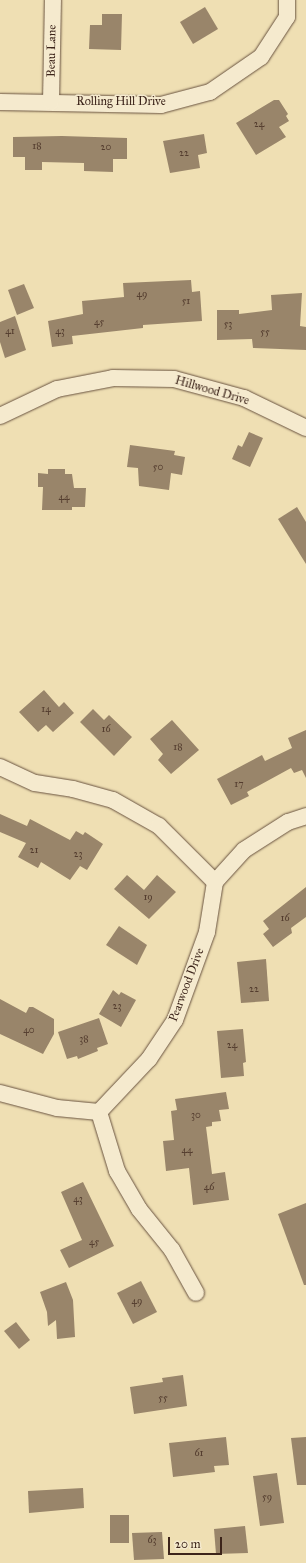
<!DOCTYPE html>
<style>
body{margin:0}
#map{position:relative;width:306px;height:1563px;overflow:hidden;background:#efdfb3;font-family:"IM FELL Great Primer",serif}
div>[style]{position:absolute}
.building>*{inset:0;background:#99856a}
.roads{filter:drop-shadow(0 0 1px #695340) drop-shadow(0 0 1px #695340)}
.street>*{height:16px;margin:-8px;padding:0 8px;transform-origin:8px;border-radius:8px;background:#f5eace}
span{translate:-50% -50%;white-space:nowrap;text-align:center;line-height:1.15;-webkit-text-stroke:3px #f5eace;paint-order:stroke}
.number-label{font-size:10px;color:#533c2e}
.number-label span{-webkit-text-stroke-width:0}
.street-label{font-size:12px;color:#3c241a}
.scale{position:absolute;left:168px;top:1537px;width:54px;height:18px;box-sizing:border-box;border:2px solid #3c241a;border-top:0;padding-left:5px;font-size:12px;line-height:14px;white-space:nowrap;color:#3c241a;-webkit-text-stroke:3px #f5eace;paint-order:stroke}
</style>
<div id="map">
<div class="building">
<i style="clip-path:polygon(205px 7px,218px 29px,193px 44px,180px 22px)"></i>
<i style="clip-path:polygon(102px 14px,122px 14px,121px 50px,89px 49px,90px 25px,102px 25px)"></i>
<i style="clip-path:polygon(274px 100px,279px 100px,288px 114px,286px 116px,289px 121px,279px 127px,286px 137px,256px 155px,236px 123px)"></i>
<i style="clip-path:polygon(204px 134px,207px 153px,198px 155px,200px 168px,170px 173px,163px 141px)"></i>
<i style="clip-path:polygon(62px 136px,127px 138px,127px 159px,113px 159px,113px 172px,84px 171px,84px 163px,42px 162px,42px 170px,25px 170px,25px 157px,13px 157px,13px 137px)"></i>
<i style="clip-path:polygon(191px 280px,192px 292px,200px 291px,202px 321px,143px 325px,143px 328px,72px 336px,73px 344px,52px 347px,48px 321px,83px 314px,82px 301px,124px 297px,123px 283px)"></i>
<i style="clip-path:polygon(24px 284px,34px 308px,17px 315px,8px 290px)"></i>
<i style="clip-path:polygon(302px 293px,300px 326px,306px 327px,306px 350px,253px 348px,252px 339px,217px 340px,217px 310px,239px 310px,239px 314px,272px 310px,271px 295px)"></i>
<i style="clip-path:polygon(15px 316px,26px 350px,5px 358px,0 342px,0 322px)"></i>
<i style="clip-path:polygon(249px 432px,263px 438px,250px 467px,232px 459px,238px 445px,242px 447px)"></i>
<i style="clip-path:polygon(130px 445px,175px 451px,174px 455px,185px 457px,182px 475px,171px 473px,169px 490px,139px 486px,138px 468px,127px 467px)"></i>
<i style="clip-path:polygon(48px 469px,65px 469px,65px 474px,72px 474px,74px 488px,86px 488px,85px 507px,72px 507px,72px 510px,42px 510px,43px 487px,38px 487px,38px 473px,48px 474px)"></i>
<i style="clip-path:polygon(297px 507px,306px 522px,306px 564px,278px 519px)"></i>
<i style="clip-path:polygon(44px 690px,59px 707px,64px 702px,74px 713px,53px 732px,46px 725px,38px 732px,19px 712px)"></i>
<i style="clip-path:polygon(93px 709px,104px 720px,109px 715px,132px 737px,114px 756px,80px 722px)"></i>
<i style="clip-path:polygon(172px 720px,199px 750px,171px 774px,158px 760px,163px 754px,150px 739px)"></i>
<i style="clip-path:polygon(306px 730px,306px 778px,302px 770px,294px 773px,291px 768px,247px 792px,249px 796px,231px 805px,217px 779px,262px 755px,265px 761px,292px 748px,288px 738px)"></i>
<i style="clip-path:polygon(0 814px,27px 826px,30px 819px,70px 840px,76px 831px,83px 835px,85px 832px,103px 844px,87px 870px,80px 866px,70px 880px,41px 862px,38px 868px,18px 857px,26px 843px,0 832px)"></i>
<i style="clip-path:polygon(127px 875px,144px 890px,157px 875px,176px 892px,149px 919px,114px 889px)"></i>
<i style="clip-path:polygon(306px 887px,306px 917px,291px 928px,292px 933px,273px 947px,263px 934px,269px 929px,263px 921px)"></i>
<i style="clip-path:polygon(119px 926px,147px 945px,137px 965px,106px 945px)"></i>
<i style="clip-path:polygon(266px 959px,269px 1001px,241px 1003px,237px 962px)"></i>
<i style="clip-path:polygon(113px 990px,119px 995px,121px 992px,136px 1000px,121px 1027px,99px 1014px)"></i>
<i style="clip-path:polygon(0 999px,26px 1013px,29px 1007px,33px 1007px,54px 1019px,54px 1034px,43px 1054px,0 1034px)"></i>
<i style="clip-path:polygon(99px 1018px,108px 1044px,97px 1048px,98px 1051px,78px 1059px,77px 1056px,67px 1059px,58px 1032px)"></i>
<i style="clip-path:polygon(243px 1029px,246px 1062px,243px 1063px,244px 1076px,221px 1078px,217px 1031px)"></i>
<i style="clip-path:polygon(226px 1092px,229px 1109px,219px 1110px,221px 1121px,212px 1122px,212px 1126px,206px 1127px,212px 1174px,225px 1172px,229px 1200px,193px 1205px,189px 1168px,166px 1171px,163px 1141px,174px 1140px,171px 1111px,177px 1110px,175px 1099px)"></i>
<i style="clip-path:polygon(83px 1182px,114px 1246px,69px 1268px,60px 1250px,82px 1240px,61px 1192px)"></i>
<i style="clip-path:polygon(306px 1203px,306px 1285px,304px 1285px,278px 1214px)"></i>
<i style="clip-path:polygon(141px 1281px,157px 1312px,133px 1324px,117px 1293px)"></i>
<i style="clip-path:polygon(66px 1282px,73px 1300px,75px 1337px,57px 1339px,56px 1320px,48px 1326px,47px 1312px,40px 1292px)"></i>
<i style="clip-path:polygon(16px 1322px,30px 1340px,19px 1349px,4px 1331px)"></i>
<i style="clip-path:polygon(183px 1375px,187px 1406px,134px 1414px,130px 1387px,163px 1382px,162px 1378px)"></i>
<i style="clip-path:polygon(226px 1437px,229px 1465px,214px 1466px,215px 1472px,173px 1477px,169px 1443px)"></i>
<i style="clip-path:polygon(306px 1437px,306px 1485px,297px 1485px,291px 1438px)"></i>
<i style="clip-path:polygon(277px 1473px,284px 1523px,260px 1526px,253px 1476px)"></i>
<i style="clip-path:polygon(83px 1488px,84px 1508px,29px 1513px,28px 1491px)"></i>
<i style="clip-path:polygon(110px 1515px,129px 1515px,129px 1543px,110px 1543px)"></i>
<i style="clip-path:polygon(245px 1526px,248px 1553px,216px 1554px,214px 1529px)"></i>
<i style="clip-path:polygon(162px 1532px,164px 1559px,134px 1560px,132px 1533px)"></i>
</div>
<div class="roads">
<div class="street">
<i style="left:0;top:102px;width:161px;rotate:1.1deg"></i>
<i style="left:161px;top:105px;width:51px;rotate:-14.9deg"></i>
<i style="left:210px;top:92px;width:62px;rotate:-34.5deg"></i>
<i style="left:261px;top:57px;width:48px;rotate:-57deg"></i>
<i style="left:287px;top:17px;width:17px;rotate:-90deg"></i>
<i style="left:51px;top:102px;width:102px;rotate:-88.9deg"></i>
<i style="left:0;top:416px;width:63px;rotate:-25.3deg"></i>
<i style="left:57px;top:389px;width:57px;rotate:-11.1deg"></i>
<i style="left:113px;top:378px;width:61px;rotate:0.9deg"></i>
<i style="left:174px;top:379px;width:73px;rotate:15.2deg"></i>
<i style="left:244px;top:398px;width:69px;rotate:25.8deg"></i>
<i style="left:0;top:767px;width:38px;rotate:25deg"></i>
<i style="left:35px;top:783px;width:38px;rotate:9deg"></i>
<i style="left:73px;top:789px;width:41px;rotate:15.4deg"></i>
<i style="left:113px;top:800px;width:53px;rotate:29.5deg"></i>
<i style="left:159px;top:826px;width:79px;rotate:45deg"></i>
<i style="left:0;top:1093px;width:59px;rotate:14.7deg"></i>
<i style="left:57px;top:1108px;width:42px;rotate:5.4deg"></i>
<i style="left:99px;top:1112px;width:73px;rotate:-46.7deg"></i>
<i style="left:149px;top:1059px;width:47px;rotate:-56.3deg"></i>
<i style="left:175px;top:1020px;width:94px;rotate:-70deg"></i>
<i style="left:207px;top:932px;width:51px;rotate:-80.9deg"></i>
<i style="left:215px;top:882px;width:43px;rotate:-47.8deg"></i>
<i style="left:244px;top:850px;width:52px;rotate:-32.5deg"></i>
<i style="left:288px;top:822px;width:19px;rotate:-18deg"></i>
<i style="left:99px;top:1112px;width:62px;rotate:73deg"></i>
<i style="left:117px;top:1171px;width:44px;rotate:59.9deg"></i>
<i style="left:139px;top:1209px;width:53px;rotate:51.2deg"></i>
<i style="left:172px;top:1250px;width:49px;rotate:60.8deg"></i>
</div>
</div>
<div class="number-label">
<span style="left:259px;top:125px">24</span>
<span style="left:37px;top:147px">18</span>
<span style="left:106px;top:148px">20</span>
<span style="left:184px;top:154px">22</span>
<span style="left:142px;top:295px">49</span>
<span style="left:186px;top:302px">51</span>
<span style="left:99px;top:323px">45</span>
<span style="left:228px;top:325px">53</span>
<span style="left:10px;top:332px">41</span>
<span style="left:60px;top:332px">43</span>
<span style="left:265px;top:333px">55</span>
<span style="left:158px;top:468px">50</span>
<span style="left:64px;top:498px">44</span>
<span style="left:46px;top:710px">14</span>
<span style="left:106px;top:730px">16</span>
<span style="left:178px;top:748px">18</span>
<span style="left:239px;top:785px">17</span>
<span style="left:34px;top:851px">21</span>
<span style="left:78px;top:855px">23</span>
<span style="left:148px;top:898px">19</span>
<span style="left:285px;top:919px">16</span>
<span style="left:254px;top:990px">22</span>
<span style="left:117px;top:1007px">23</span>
<span style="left:29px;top:1031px">40</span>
<span style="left:84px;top:1040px">38</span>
<span style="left:232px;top:1046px">24</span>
<span style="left:196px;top:1116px">30</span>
<span style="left:187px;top:1151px">44</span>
<span style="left:209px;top:1188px">46</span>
<span style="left:78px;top:1200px">43</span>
<span style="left:94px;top:1243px">45</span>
<span style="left:137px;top:1302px">49</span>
<span style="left:163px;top:1399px">55</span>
<span style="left:199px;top:1454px">61</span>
<span style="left:267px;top:1498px">59</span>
<span style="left:152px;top:1541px">63</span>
</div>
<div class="street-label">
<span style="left:52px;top:51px;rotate:-89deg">Beau Lane</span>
<span style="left:121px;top:102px">Rolling Hill Drive</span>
<span style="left:212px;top:391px;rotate:16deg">Hillwood Drive</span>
<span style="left:187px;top:985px;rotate:-69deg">Pearwood Drive</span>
</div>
<div class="scale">20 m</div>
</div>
